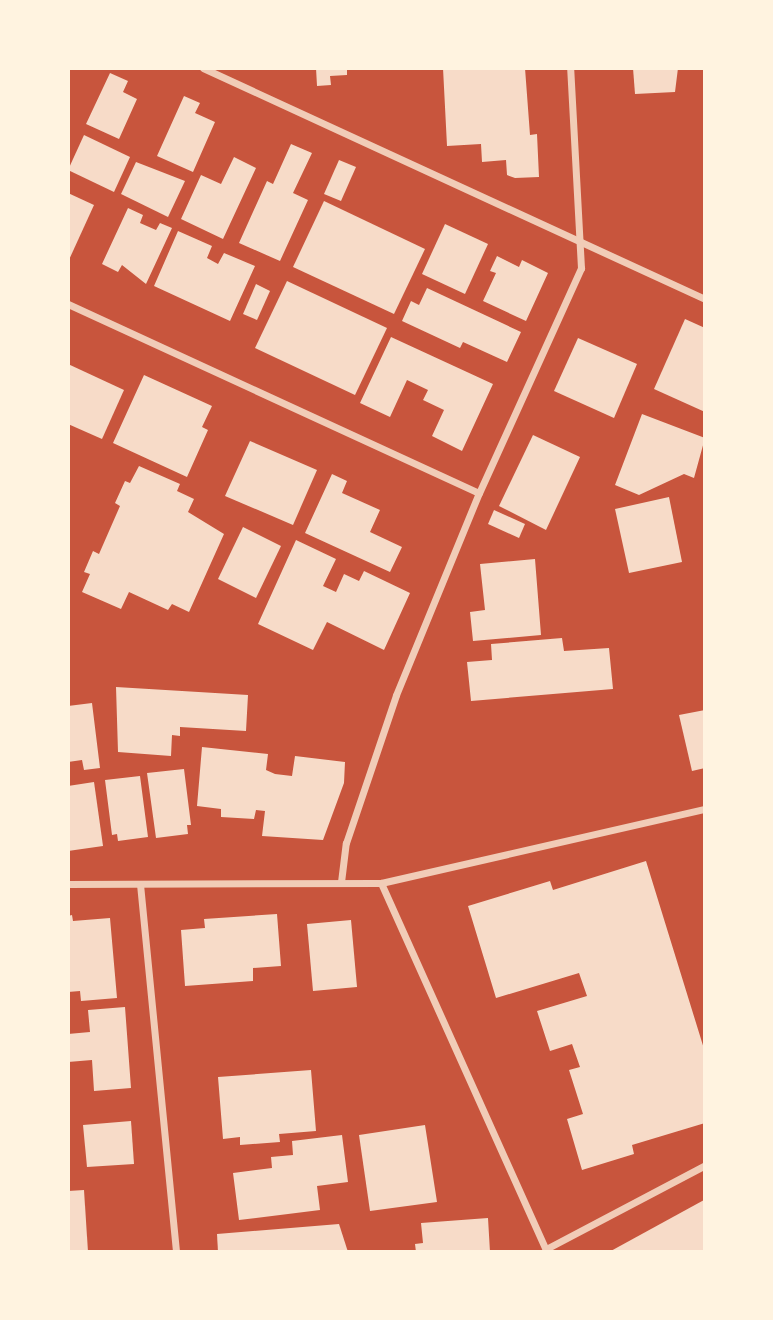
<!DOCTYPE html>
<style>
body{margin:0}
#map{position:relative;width:773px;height:1320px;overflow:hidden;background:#c8553d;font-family:Karla,sans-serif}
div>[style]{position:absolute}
.building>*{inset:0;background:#f7dbc8}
.minor>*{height:7px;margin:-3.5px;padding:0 3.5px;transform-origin:3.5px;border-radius:3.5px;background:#f1ccb7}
span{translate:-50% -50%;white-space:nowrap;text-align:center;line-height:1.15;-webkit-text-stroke:7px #fff3e0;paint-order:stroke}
.frame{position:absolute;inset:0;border:70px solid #fff3e0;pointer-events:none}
</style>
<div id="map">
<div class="building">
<i style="clip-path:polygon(316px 68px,347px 68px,347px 75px,330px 76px,331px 85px,317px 86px)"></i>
<i style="clip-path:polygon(443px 68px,525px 68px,530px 135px,537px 134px,539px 177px,515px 178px,507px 175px,506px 160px,482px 162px,481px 144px,447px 146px)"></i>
<i style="clip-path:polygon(633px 68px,678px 68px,675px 92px,635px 94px)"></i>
<i style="clip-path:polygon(110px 73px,128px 81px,123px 92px,137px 99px,119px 139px,86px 124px)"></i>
<i style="clip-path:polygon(184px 96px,200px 103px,195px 113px,215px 122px,193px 172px,157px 156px)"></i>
<i style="clip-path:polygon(84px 135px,130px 157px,114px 192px,68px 170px)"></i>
<i style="clip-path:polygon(291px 144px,312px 153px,293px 193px,308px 200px,280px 261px,239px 243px,267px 181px,273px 184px)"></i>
<i style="clip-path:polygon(234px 157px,256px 168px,223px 239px,181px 219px,201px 175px,221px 184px)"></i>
<i style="clip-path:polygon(339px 160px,356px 167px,341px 201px,324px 194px)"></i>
<i style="clip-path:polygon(136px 162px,185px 181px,168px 217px,121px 194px)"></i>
<i style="clip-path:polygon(68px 193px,94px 205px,68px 262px)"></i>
<i style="clip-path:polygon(324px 201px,425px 249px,394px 314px,293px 267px)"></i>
<i style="clip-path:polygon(128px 208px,143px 215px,140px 223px,156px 230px,160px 223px,172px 228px,146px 284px,122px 265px,118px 272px,102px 264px)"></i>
<i style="clip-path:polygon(445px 224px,488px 244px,465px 294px,422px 274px)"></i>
<i style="clip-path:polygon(178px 231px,212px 246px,207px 258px,218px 264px,224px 253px,255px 266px,230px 321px,154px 286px)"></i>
<i style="clip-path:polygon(497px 256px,519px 267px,522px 260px,548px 273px,526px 321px,483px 301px,496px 273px,490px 271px)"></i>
<i style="clip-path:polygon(287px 281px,387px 328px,355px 395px,255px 348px)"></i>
<i style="clip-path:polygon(256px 284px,270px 291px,257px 320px,243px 314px)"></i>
<i style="clip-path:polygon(427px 288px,521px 332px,507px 362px,463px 342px,460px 348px,402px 321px,411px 301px,419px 305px)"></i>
<i style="clip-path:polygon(685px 319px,705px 328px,705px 412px,654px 389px)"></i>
<i style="clip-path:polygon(391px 337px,493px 384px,462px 451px,432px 436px,444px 410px,423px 400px,428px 390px,407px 380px,390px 417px,360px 403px)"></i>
<i style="clip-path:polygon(578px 338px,637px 364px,614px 418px,554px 391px)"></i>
<i style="clip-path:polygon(68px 364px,124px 390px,102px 439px,68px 424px)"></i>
<i style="clip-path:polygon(144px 375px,212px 406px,202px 427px,208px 430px,187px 477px,113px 443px)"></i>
<i style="clip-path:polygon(642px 414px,705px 438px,694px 478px,684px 474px,639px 495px,615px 485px)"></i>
<i style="clip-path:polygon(533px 435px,580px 457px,546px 530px,499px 506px)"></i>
<i style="clip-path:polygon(250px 441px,317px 470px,293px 525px,225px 496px)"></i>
<i style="clip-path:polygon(139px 466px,180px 484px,177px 491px,194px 499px,188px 512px,224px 534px,189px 612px,172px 604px,168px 610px,129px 592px,121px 609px,82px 592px,90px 574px,84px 572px,93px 551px,99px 554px,120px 506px,115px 503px,125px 481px,130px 483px)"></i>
<i style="clip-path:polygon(332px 474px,347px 481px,342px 493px,380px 510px,370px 532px,402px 547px,390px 572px,305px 533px)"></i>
<i style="clip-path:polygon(669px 497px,682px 562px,629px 573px,615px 509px)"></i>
<i style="clip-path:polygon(494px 510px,525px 524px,519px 538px,488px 524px)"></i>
<i style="clip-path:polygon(243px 527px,281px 546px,256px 598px,218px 579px)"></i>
<i style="clip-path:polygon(296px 540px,336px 559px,323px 586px,336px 592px,344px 574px,359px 581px,364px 571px,410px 593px,384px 650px,327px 622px,313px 650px,258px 624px)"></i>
<i style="clip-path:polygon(535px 559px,541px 635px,473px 641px,470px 612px,485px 610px,480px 564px)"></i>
<i style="clip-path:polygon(562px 638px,564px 651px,609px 648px,613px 689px,471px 701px,467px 662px,492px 660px,491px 644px)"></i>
<i style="clip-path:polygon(116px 687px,248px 695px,246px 731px,180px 727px,180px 736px,172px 735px,171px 756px,118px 752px)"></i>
<i style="clip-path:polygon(92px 703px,100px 768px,84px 770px,82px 760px,68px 762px,68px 706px)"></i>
<i style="clip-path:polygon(705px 710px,705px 768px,692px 771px,679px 715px)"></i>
<i style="clip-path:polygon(202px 747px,268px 754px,266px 770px,275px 774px,292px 776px,295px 756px,345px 762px,344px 783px,323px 840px,262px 836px,265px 811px,256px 810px,254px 819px,221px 817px,221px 809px,197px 806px)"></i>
<i style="clip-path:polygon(184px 769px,191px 825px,187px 825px,188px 834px,156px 838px,147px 773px)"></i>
<i style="clip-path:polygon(140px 776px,148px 837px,118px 841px,117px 834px,112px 835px,105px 780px)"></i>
<i style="clip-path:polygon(94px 782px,103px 846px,68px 851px,68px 786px)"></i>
<i style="clip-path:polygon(646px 861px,705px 1052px,705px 1123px,632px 1145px,634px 1154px,582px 1170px,567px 1119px,583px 1114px,569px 1070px,580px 1067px,572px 1044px,550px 1051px,537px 1011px,587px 996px,579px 973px,496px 998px,468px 906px,550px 881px,553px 890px)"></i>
<i style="clip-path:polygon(277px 914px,281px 966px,253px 968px,253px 981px,185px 986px,181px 930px,205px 928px,204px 919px)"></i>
<i style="clip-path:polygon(72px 915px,73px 921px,110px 918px,117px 998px,81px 1001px,80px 991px,68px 992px,68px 916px)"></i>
<i style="clip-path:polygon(351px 920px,357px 987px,313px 991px,307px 924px)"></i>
<i style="clip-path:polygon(125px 1007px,131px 1088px,94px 1091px,92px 1060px,68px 1062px,68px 1034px,90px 1032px,88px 1010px)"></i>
<i style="clip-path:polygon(311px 1070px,316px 1131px,279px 1134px,280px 1142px,240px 1145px,240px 1137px,223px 1139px,218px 1077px)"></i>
<i style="clip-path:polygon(131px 1121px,134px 1164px,87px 1167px,83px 1125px)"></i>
<i style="clip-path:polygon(425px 1125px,437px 1202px,370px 1211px,359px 1135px)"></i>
<i style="clip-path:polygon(342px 1135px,348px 1182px,317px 1186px,320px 1210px,239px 1220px,233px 1173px,272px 1168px,271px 1157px,293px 1155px,292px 1141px)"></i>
<i style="clip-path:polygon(84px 1190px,88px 1252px,68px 1252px,68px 1191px)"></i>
<i style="clip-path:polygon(704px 1200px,705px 1252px,609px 1252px)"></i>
<i style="clip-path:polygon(488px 1218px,490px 1252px,416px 1252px,415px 1244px,423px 1243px,421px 1223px)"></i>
<i style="clip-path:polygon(339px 1224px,348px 1252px,218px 1252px,217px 1234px)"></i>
</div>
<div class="minor">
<i style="left:203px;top:68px;width:553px;rotate:24.71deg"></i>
<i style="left:68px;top:304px;width:452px;rotate:24.7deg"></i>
<i style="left:341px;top:882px;width:39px;rotate:-83deg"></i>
<i style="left:346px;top:843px;width:156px;rotate:-71.3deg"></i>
<i style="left:396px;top:695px;width:218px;rotate:-67.7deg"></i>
<i style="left:479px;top:493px;width:247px;rotate:-65.6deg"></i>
<i style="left:581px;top:268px;width:200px;rotate:-93.1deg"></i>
<i style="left:381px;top:883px;width:405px;rotate:65.8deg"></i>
<i style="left:68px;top:884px;width:313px;rotate:-0.2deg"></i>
<i style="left:381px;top:883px;width:332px;rotate:-12.9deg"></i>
<i style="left:140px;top:884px;width:370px;rotate:84.4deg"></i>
<i style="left:546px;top:1249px;width:180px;rotate:-27.8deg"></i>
</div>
<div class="frame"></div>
</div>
